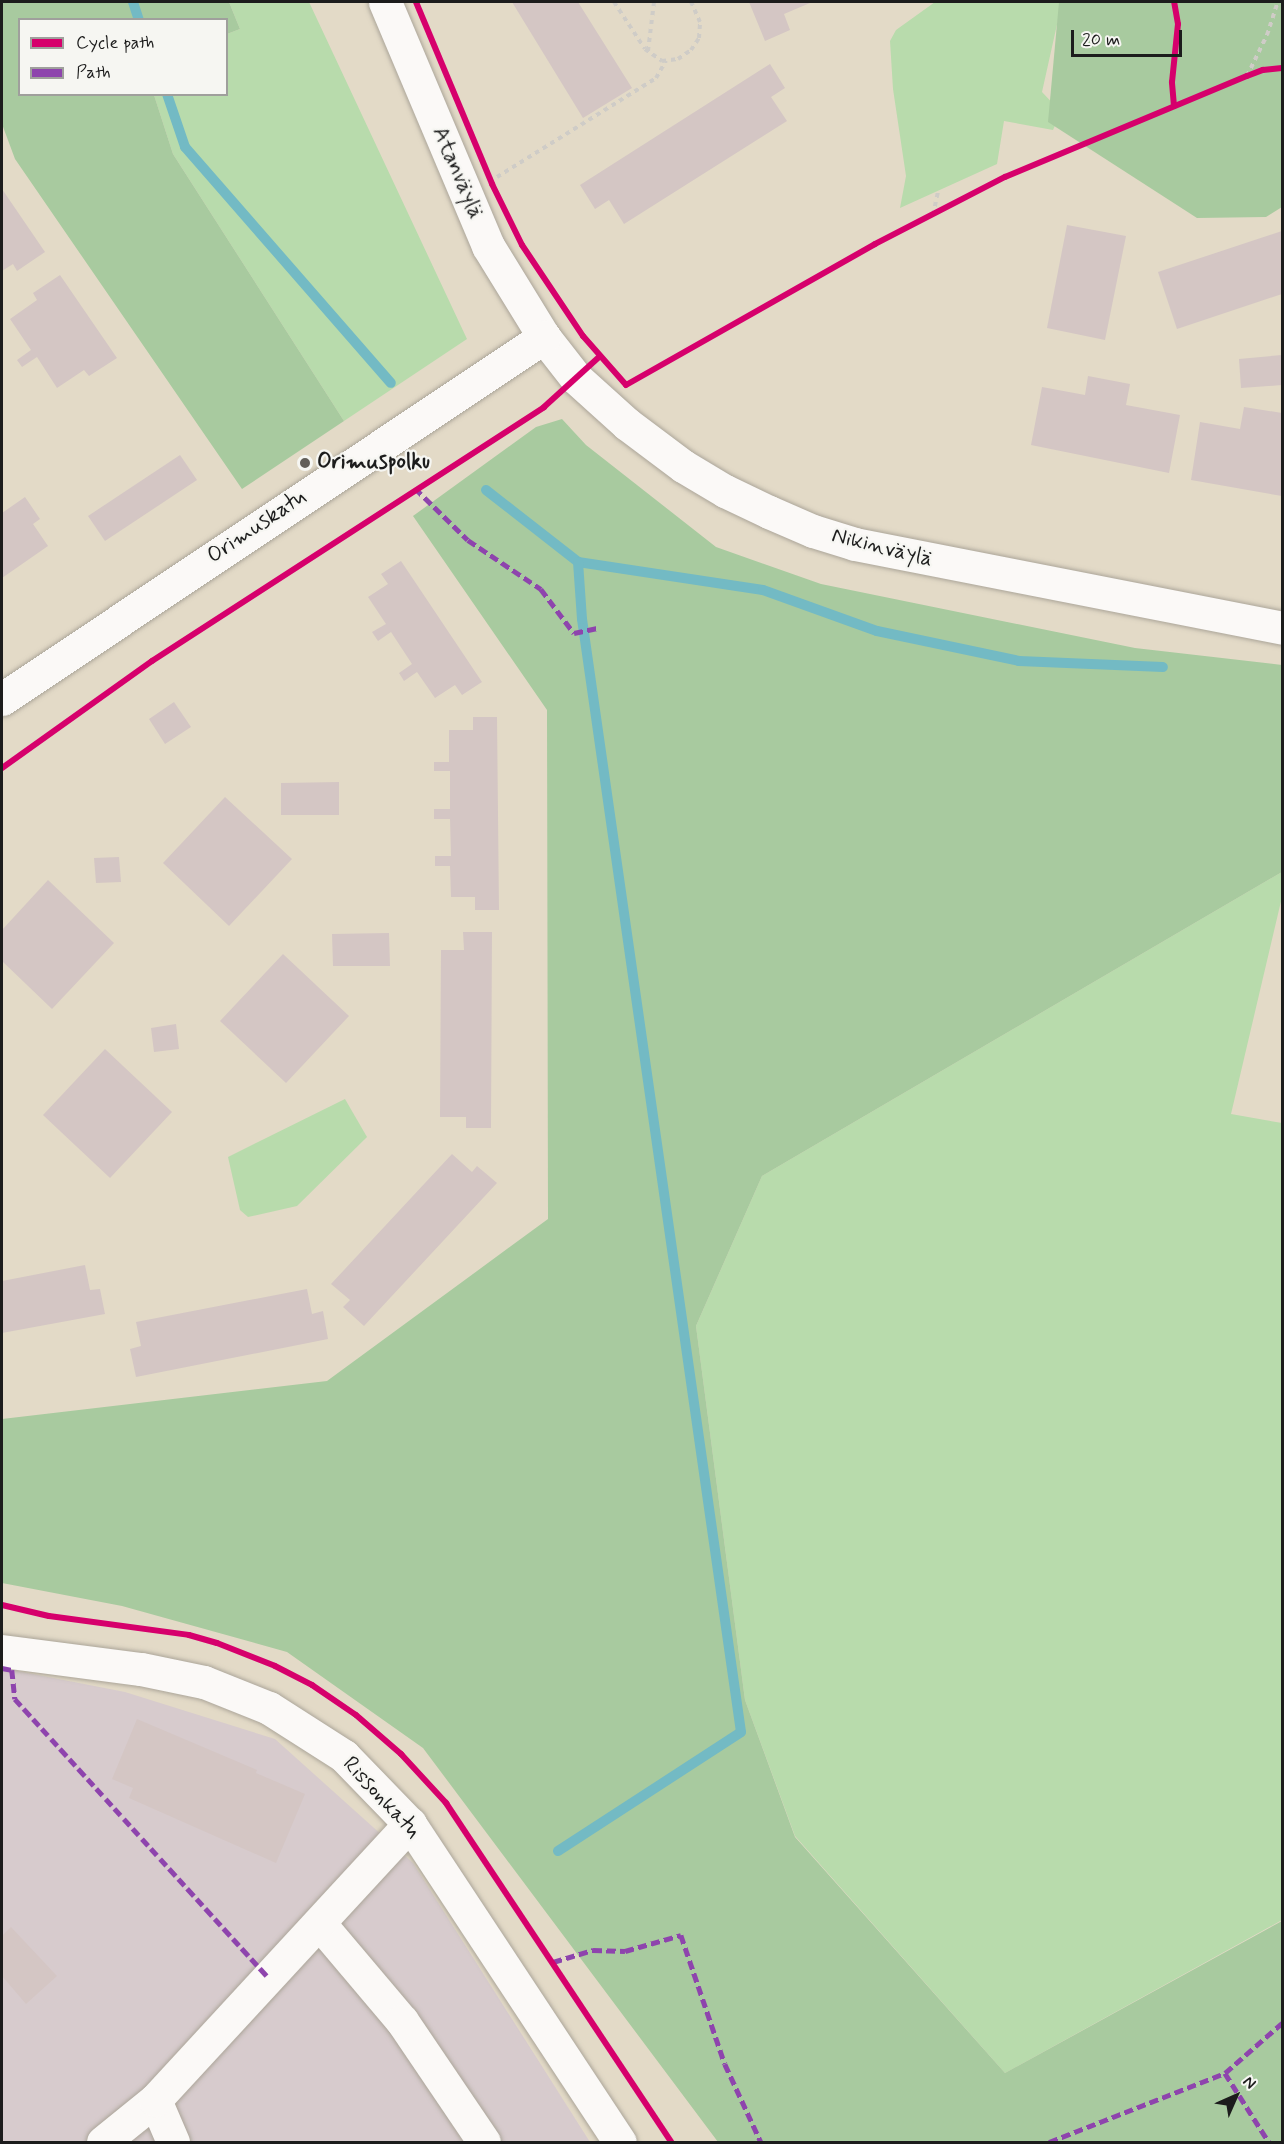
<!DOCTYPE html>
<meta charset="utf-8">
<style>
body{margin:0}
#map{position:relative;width:1284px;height:2144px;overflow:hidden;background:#e3dac7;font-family:Mynerve,sans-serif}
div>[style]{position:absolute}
.industrial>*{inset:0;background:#d7cbcd}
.green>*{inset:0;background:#b8dbac}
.forest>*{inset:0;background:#a8ca9f}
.stream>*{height:10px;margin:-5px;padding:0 5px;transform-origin:5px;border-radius:5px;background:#73bac4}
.building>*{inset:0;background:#d4c6c4}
.path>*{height:4px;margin-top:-2px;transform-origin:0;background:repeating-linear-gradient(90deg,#cfccc7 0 4.5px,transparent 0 9px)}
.roads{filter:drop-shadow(0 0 2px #aba599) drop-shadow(0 0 2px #aba599)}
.minor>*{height:33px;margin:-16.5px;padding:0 16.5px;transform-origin:16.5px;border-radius:16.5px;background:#fbf9f7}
.quiet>*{height:4.5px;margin-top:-2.25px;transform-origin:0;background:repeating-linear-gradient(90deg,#8e44ad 0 9px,transparent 0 13.5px)}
.cycleway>*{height:6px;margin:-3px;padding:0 3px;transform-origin:3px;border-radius:3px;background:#d6006c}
.dots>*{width:16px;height:16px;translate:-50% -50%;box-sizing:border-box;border:3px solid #f6f6f2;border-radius:50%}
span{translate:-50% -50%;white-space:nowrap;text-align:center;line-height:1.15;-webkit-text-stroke:4.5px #f6f6f2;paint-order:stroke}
.street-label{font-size:22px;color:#1c1c1c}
.poi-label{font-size:22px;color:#1c1c1c;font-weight:700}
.left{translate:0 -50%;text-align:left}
.frame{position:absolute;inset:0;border:3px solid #1c1c1c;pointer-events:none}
.legend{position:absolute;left:18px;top:18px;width:210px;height:78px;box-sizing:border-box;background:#f6f6f2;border:2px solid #9f9f9c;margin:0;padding:8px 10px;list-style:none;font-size:18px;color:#1c1c1c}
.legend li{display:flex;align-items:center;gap:12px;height:30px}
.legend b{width:30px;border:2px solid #9f9f9c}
.north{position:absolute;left:1206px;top:2066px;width:60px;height:60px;-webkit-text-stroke:4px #f6f6f2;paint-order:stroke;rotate:45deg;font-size:16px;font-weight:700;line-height:24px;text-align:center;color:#1c1c1c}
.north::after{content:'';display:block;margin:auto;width:21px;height:27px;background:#1c1c1c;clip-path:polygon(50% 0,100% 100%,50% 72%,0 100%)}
.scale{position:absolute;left:1071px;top:30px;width:111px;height:27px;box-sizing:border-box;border:3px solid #1c1c1c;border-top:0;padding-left:8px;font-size:18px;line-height:21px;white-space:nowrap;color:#1c1c1c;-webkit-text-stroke:4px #f6f6f2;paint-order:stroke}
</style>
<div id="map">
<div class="industrial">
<i style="clip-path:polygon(2px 1668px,125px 1692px,275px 1739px,413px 1863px,590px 2142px,2px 2142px)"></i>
</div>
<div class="green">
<i style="clip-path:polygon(229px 2px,309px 2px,467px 339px,344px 421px,173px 154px,154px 95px,226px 94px,227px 34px,240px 29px)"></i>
<i style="clip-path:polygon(935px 2px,1062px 2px,1042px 92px,1061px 112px,1053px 130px,1004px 121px,997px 164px,900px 208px,906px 176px,893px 89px,890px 41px,896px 30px)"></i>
<i style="clip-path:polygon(1282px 872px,1282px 897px,1231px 1114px,1282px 1123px,1282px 1920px,1005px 2073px,795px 1836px,745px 1700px,696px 1326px,762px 1176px)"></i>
<i style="clip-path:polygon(345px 1099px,367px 1137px,297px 1206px,248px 1217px,240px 1210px,228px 1157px)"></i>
</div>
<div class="forest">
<i style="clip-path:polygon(2px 2px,229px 2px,240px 29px,227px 34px,226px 20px,20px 20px,20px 94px,154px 95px,173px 154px,344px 421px,242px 489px,15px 159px,2px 124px)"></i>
<i style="clip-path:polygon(1059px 2px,1282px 2px,1282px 207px,1266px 217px,1197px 218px,1048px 122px)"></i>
<i style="clip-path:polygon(562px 419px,586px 445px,716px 547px,821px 584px,1135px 648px,1282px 665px,1282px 872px,762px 1176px,696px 1326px,745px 1700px,795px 1837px,1005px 2073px,1282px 1921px,1282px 2142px,718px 2142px,423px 1748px,287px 1652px,122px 1606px,2px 1583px,2px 1419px,327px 1381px,548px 1219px,547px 710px,413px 516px,536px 427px)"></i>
</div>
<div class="stream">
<i style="left:133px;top:2px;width:19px;rotate:72deg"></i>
<i style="left:167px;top:94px;width:56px;rotate:71.2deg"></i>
<i style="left:185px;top:147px;width:313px;rotate:48.9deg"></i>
<i style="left:486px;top:490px;width:117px;rotate:38deg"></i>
<i style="left:578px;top:562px;width:187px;rotate:8.6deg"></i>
<i style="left:763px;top:590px;width:121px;rotate:19.8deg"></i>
<i style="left:877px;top:631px;width:145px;rotate:11.9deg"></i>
<i style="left:1019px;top:661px;width:144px;rotate:2.4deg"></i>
<i style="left:558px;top:1851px;width:218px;rotate:-33deg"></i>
<i style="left:741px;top:1732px;width:1124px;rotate:-98.13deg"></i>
<i style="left:582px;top:619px;width:57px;rotate:-94deg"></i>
</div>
<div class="building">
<i style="clip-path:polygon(512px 2px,578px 2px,632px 88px,583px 118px)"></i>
<i style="clip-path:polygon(749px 2px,809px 2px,810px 3px,784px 14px,790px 30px,765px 41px)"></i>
<i style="clip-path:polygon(770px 64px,785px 88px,771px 97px,787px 121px,624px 224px,609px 200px,595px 209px,580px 185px)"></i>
<i style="clip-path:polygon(2px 189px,45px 252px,17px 271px,13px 264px,2px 271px)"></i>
<i style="clip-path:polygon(1067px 225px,1126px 236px,1105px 340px,1047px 328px)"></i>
<i style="clip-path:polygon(1282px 231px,1282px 294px,1177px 329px,1158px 272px)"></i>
<i style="clip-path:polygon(60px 275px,117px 358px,89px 376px,84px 370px,57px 388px,37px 357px,22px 367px,17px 360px,31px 350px,10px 319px,37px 300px,33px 293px)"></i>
<i style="clip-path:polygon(1282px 355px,1282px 385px,1241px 388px,1239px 359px)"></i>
<i style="clip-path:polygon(1088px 376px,1130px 384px,1126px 405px,1180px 415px,1169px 473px,1031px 445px,1042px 387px,1085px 395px)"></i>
<i style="clip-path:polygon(1244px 407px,1282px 413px,1282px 496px,1191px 480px,1200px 422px,1240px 429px)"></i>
<i style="clip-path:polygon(180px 455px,197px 480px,105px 541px,88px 516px)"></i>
<i style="clip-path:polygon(25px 497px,40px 519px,33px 524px,48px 546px,2px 578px,2px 513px)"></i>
<i style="clip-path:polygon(401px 561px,482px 682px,462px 695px,455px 685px,435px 698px,417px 672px,404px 681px,399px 673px,412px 664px,391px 632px,378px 641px,372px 632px,386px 624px,368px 597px,388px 584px,381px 574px)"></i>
<i style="clip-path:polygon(174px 702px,191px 727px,165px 744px,149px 719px)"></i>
<i style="clip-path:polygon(473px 717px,497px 717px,499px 910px,475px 910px,475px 897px,451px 897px,450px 866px,435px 866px,435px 856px,451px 856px,450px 819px,434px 819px,434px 809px,450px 809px,450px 771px,434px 771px,434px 762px,449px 762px,449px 730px,473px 730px)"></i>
<i style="clip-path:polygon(339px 782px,339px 815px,281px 815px,281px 783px)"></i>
<i style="clip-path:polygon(225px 797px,292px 859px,229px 926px,163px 863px)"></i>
<i style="clip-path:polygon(119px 857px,121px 882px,96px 883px,94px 858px)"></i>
<i style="clip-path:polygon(48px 880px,114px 943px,52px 1009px,2px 961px,2px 930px)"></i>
<i style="clip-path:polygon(463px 932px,492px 932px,491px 1128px,466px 1128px,466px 1117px,440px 1117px,441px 950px,464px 950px)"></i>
<i style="clip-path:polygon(389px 933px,390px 966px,333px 966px,332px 934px)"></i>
<i style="clip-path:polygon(283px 954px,349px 1016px,286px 1083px,220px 1021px)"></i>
<i style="clip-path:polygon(176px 1024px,179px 1049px,154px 1052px,151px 1028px)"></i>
<i style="clip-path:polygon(105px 1049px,172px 1112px,110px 1178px,43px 1115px)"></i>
<i style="clip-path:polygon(452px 1154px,472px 1172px,477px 1166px,497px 1183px,364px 1326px,343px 1307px,350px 1300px,331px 1284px)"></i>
<i style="clip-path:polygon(85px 1265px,90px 1290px,100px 1289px,105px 1314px,2px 1333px,2px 1281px)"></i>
<i style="clip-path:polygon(307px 1289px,312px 1314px,323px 1311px,328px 1339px,136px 1377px,130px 1349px,141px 1346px,136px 1322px)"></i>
<i style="clip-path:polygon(137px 1719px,257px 1770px,256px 1773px,305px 1794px,276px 1863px,129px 1798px,133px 1788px,112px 1779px)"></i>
<i style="clip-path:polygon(11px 1927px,57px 1976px,26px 2004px,2px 1976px,2px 1936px)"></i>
</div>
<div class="path">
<i style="left:614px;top:2px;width:56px;rotate:56.6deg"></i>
<i style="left:645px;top:49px;width:21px;rotate:35deg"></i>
<i style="left:662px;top:61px;width:16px;rotate:-7deg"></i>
<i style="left:678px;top:59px;width:16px;rotate:-35deg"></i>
<i style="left:691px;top:50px;width:14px;rotate:-56deg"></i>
<i style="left:699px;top:38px;width:16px;rotate:-86deg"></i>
<i style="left:700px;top:22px;width:22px;rotate:-114deg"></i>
<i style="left:648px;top:51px;width:49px;rotate:-83deg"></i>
<i style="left:1247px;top:76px;width:46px;rotate:-64deg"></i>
<i style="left:1267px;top:35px;width:35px;rotate:-72deg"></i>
<i style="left:497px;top:177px;width:187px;rotate:-31.9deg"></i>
<i style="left:656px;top:78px;width:20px;rotate:-60deg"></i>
<i style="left:933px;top:215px;width:25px;rotate:-78deg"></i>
</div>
<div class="roads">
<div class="minor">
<i style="left:385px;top:2px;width:265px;rotate:67.1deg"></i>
<i style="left:488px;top:246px;width:107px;rotate:58.4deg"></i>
<i style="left:544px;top:337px;width:52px;rotate:52deg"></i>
<i style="left:576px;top:378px;width:69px;rotate:42deg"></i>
<i style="left:627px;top:424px;width:70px;rotate:36.9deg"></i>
<i style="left:683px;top:466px;width:49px;rotate:30.8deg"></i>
<i style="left:725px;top:491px;width:49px;rotate:25.5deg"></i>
<i style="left:769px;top:512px;width:48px;rotate:23.4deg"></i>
<i style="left:813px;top:531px;width:44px;rotate:17.2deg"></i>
<i style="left:855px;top:544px;width:435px;rotate:11.1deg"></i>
<i style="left:2px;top:699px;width:652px;rotate:-33.74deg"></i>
<i style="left:2px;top:1651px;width:140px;rotate:7.4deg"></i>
<i style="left:141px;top:1669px;width:64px;rotate:11.7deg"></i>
<i style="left:204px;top:1682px;width:70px;rotate:21.8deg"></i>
<i style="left:269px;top:1708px;width:89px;rotate:32.6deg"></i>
<i style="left:344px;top:1756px;width:95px;rotate:45.9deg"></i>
<i style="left:410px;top:1824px;width:381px;rotate:56.6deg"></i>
<i style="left:320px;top:1924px;width:127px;rotate:49.8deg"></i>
<i style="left:402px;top:2021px;width:146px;rotate:55.9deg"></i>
<i style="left:155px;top:2100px;width:46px;rotate:66.8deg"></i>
<i style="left:103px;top:2142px;width:67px;rotate:-38.9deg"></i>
<i style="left:155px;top:2100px;width:376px;rotate:-47.3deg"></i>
</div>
</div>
<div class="quiet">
<i style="left:415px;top:488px;width:74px;rotate:44.5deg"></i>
<i style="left:468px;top:540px;width:88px;rotate:33.9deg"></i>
<i style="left:541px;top:589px;width:55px;rotate:53.1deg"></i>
<i style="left:574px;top:633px;width:25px;rotate:-12deg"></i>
<i style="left:2px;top:1668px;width:10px;rotate:11deg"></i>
<i style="left:12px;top:1670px;width:29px;rotate:84deg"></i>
<i style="left:15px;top:1699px;width:377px;rotate:47.7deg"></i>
<i style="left:553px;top:1962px;width:42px;rotate:-16.7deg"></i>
<i style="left:593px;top:1950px;width:32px;rotate:2deg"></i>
<i style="left:625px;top:1951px;width:58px;rotate:-15.9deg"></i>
<i style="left:681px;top:1935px;width:136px;rotate:71.2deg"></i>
<i style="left:725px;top:2064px;width:86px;rotate:65.2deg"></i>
<i style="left:1225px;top:2073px;width:82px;rotate:57.5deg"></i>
<i style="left:1049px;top:2142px;width:189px;rotate:-21.4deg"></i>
<i style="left:1225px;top:2073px;width:76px;rotate:-41.3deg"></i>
</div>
<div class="cycleway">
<i style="left:416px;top:2px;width:197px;rotate:67.3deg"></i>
<i style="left:492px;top:184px;width:68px;rotate:63.8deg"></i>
<i style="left:522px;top:245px;width:110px;rotate:56.2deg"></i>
<i style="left:583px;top:336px;width:65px;rotate:48.7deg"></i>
<i style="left:626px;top:385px;width:286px;rotate:-29.5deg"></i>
<i style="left:875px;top:244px;width:146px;rotate:-27.3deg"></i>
<i style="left:1005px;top:177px;width:262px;rotate:-22.7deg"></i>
<i style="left:1247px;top:76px;width:17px;rotate:-21deg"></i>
<i style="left:1263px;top:70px;width:19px;rotate:-6deg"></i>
<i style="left:1174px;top:106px;width:24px;rotate:-95deg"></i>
<i style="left:1172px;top:82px;width:58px;rotate:-84.1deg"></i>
<i style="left:1178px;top:24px;width:22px;rotate:-100deg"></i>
<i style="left:2px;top:768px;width:184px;rotate:-35.5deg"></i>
<i style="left:152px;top:661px;width:467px;rotate:-32.9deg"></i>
<i style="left:544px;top:407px;width:74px;rotate:-42.3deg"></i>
<i style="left:2px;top:1605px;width:48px;rotate:13.2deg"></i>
<i style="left:49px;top:1616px;width:141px;rotate:7.7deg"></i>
<i style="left:189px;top:1635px;width:29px;rotate:16deg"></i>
<i style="left:217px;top:1643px;width:62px;rotate:21.6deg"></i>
<i style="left:275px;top:1666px;width:42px;rotate:27.2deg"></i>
<i style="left:312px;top:1685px;width:53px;rotate:34.3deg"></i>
<i style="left:356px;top:1715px;width:60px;rotate:40.9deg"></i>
<i style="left:401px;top:1754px;width:67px;rotate:47.4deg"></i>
<i style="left:446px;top:1803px;width:407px;rotate:56.4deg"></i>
</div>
<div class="dots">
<i style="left:305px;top:463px;background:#625e58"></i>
</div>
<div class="street-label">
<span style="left:457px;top:173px;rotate:67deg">Atanväylä</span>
<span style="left:257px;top:527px;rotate:-34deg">Orimuskatu</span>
<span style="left:882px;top:548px;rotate:14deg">Nikinväylä</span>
<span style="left:381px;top:1798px;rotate:47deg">Rissonkatu</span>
</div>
<div class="poi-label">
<span class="left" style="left:317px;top:463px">Orimuspolku</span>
</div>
<div class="frame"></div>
<ul class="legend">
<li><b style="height:8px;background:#d6006c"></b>Cycle path</li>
<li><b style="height:8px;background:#8e44ad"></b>Path</li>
</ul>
<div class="north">N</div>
<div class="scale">20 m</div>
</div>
